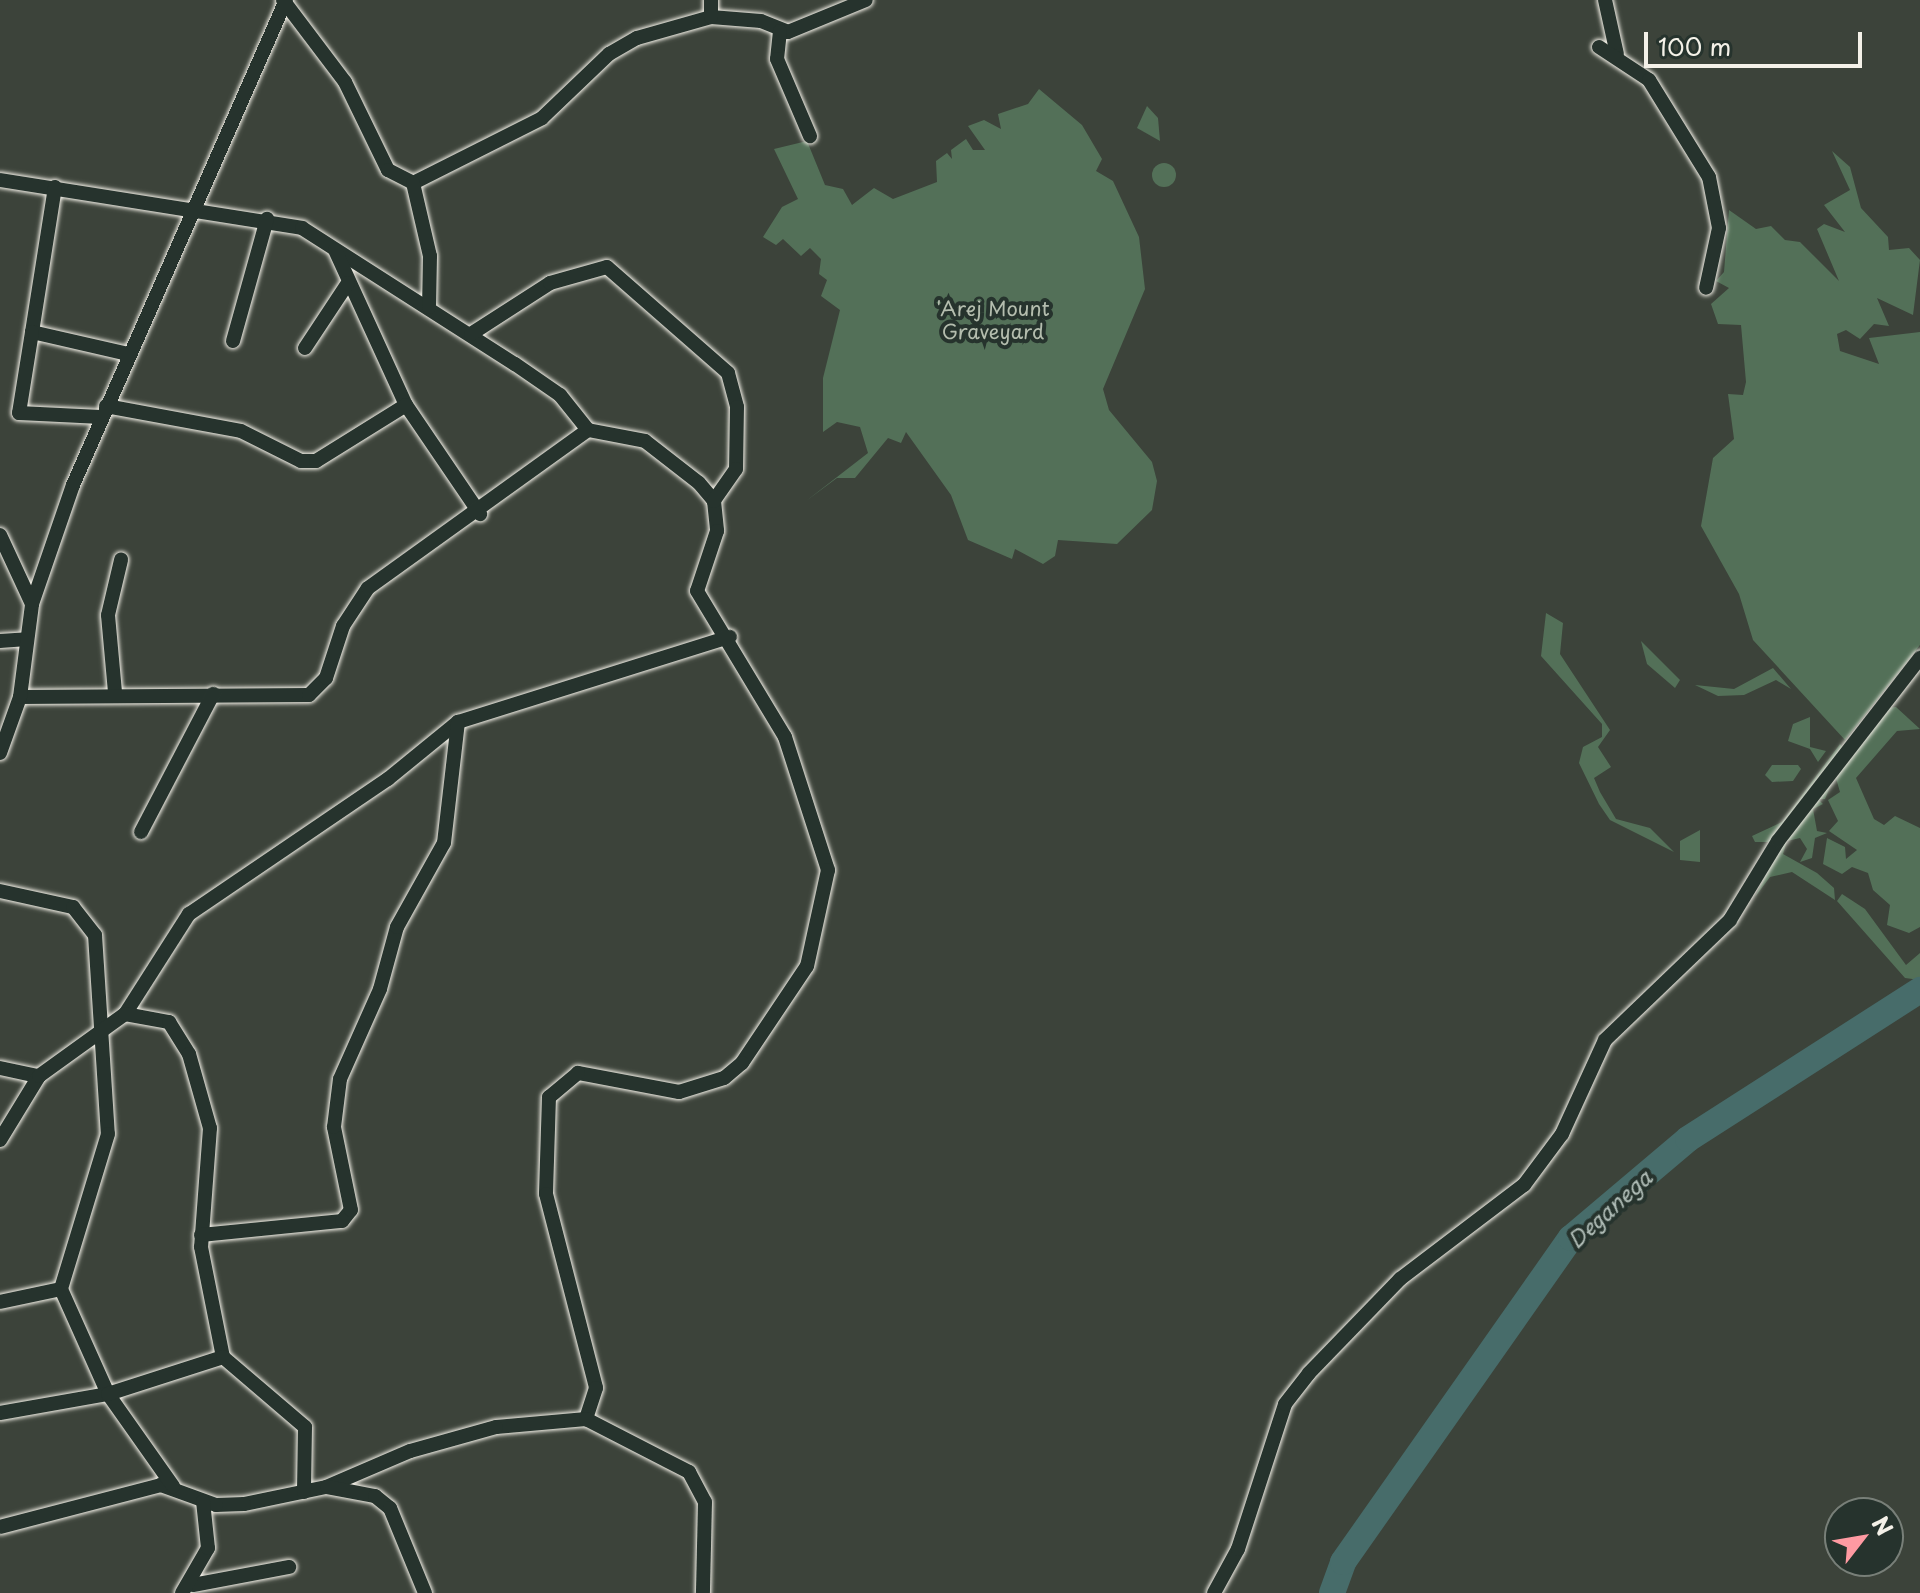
<!DOCTYPE html>
<style>
body{margin:0}
#map{position:relative;width:1920px;height:1593px;overflow:hidden;background:#3c433a;font-family:"Playpen Sans",sans-serif}
div>[style]{position:absolute}
.green>*{inset:0;background:#537058}
.round{border-radius:50%}
.river>*{height:26px;margin:-13px;padding:0 13px;transform-origin:13px;border-radius:13px;background:#476c6a}
.roads{filter:drop-shadow(0 0 2px #f4f1e8) drop-shadow(0 0 2px #f4f1e8)}
.minor>*{height:14px;margin:-7px;padding:0 7px;transform-origin:7px;border-radius:7px;background:#26332d}
span{translate:-50% -50%;white-space:nowrap;text-align:center;line-height:1.15;-webkit-text-stroke:8px #26332d;paint-order:stroke}
.park-label{font-size:20px;color:#b4bdae}
.water-label{font-size:22px;color:#afbcb6;font-style:italic}
.north{position:absolute;left:1824px;top:1497px;width:80px;height:80px;box-sizing:border-box;background:#26332d;border:2px solid #787f78;border-radius:50%;rotate:59deg;font-size:22px;font-weight:700;line-height:32px;text-align:center;color:#f4f1e8}
.north::after{content:'';display:block;margin:auto;width:28px;height:36px;background:#ff9aa2;clip-path:polygon(50% 0,100% 100%,50% 72%,0 100%)}
.scale{position:absolute;left:1644px;top:32px;width:218px;height:36px;box-sizing:border-box;border:4px solid #f4f1e8;border-top:0;padding-left:10px;font-size:24px;line-height:28px;white-space:nowrap;color:#f4f1e8;-webkit-text-stroke:6px #26332d;paint-order:stroke}
</style>
<div id="map">
<div class="green">
<i style="clip-path:polygon(1039px 89px,1082px 125px,1102px 159px,1096px 171px,1113px 181px,1139px 237px,1145px 289px,1103px 389px,1109px 410px,1152px 462px,1157px 481px,1152px 510px,1117px 544px,1058px 540px,1055px 556px,1043px 564px,1015px 549px,1012px 559px,968px 540px,951px 495px,906px 432px,901px 443px,888px 438px,855px 478px,837px 478px,806px 501px,868px 453px,860px 427px,837px 422px,823px 432px,823px 378px,840px 310px,821px 296px,827px 280px,819px 274px,821px 259px,810px 248px,801px 256px,783px 239px,776px 245px,763px 237px,782px 207px,798px 199px,774px 149px,807px 141px,825px 185px,843px 189px,852px 205px,874px 188px,893px 199px,937px 182px,936px 161px,947px 153px,952px 159px,951px 150px,966px 139px,973px 150px,985px 150px,968px 126px,984px 120px,1001px 129px,998px 114px,1028px 104px)"></i>
<i style="clip-path:polygon(1147px 106px,1158px 118px,1160px 141px,1137px 128px)"></i>
<i style="clip-path:polygon(1832px 151px,1850px 167px,1861px 208px,1888px 237px,1889px 250px,1909px 248px,1920px 260px,1913px 315px,1877px 298px,1889px 326px,1874px 324px,1860px 339px,1846px 330px,1837px 334px,1840px 351px,1879px 364px,1869px 338px,1920px 332px,1920px 645px,1845px 740px,1753px 640px,1739px 594px,1701px 526px,1713px 458px,1734px 439px,1728px 394px,1743px 395px,1746px 382px,1741px 325px,1718px 324px,1711px 304px,1729px 288px,1716px 281px,1724px 272px,1729px 210px,1756px 229px,1771px 226px,1785px 240px,1800px 242px,1839px 281px,1817px 229px,1824px 224px,1845px 232px,1824px 205px,1850px 190px)"></i>
<i class="round" style="left:1152px;top:163px;width:24px;height:24px"></i>
<i style="clip-path:polygon(1546px 613px,1563px 623px,1560px 654px,1610px 730px,1598px 747px,1611px 767px,1594px 778px,1600px 792px,1616px 819px,1650px 828px,1674px 852px,1610px 820px,1599px 804px,1579px 763px,1583px 747px,1602px 737px,1602px 724px,1541px 656px)"></i>
<i style="clip-path:polygon(1641px 641px,1680px 680px,1675px 688px,1647px 664px)"></i>
<i style="clip-path:polygon(1773px 668px,1791px 689px,1776px 680px,1744px 695px,1718px 696px,1695px 685px,1734px 689px)"></i>
<i style="clip-path:polygon(1896px 707px,1920px 729px,1897px 731px,1856px 778px,1874px 819px,1884px 825px,1895px 816px,1920px 828px,1920px 927px,1909px 933px,1887px 925px,1890px 905px,1873px 890px,1868px 873px,1852px 867px,1842px 874px,1823px 864px,1827px 838px,1845px 847px,1846px 859px,1857px 850px,1829px 831px,1838px 821px,1828px 800px,1840px 792px,1835px 775px,1825px 799px,1818px 799px,1823px 804px,1813px 809px,1817px 831px,1827px 833px,1815px 838px,1812px 858px,1800px 862px,1807px 849px,1800px 838px,1787px 841px,1783px 854px,1817px 873px,1834px 888px,1835px 900px,1792px 872px,1770px 877px,1755px 897px,1781px 843px,1886px 708px)"></i>
<i style="clip-path:polygon(1810px 717px,1810px 747px,1826px 751px,1818px 762px,1810px 749px,1788px 741px,1793px 724px)"></i>
<i style="clip-path:polygon(1840px 744px,1843px 748px,1773px 842px,1755px 842px,1752px 836px,1782px 822px)"></i>
<i style="clip-path:polygon(1772px 765px,1798px 765px,1801px 769px,1793px 781px,1772px 782px,1765px 775px)"></i>
<i style="clip-path:polygon(1700px 830px,1700px 862px,1680px 860px,1680px 841px)"></i>
<i style="clip-path:polygon(1842px 894px,1865px 909px,1906px 965px,1920px 953px,1920px 980px,1905px 978px,1837px 901px)"></i>
</div>
<div class="river">
<i style="left:1332px;top:1593px;width:33px;rotate:-70deg"></i>
<i style="left:1343px;top:1562px;width:396px;rotate:-54.9deg"></i>
<i style="left:1571px;top:1238px;width:153px;rotate:-40.2deg"></i>
<i style="left:1688px;top:1139px;width:276px;rotate:-32.7deg"></i>
</div>
<div class="roads">
<div class="minor">
<i style="left:283px;top:0;width:103px;rotate:52.9deg"></i>
<i style="left:345px;top:82px;width:98px;rotate:64deg"></i>
<i style="left:388px;top:170px;width:28px;rotate:27deg"></i>
<i style="left:413px;top:183px;width:144px;rotate:-26.7deg"></i>
<i style="left:542px;top:118px;width:93px;rotate:-43.7deg"></i>
<i style="left:609px;top:54px;width:32px;rotate:-30deg"></i>
<i style="left:637px;top:38px;width:77px;rotate:-15.8deg"></i>
<i style="left:711px;top:17px;width:50px;rotate:4.6deg"></i>
<i style="left:761px;top:21px;width:29px;rotate:22deg"></i>
<i style="left:788px;top:32px;width:84px;rotate:-22.3deg"></i>
<i style="left:711px;top:0;width:17px;rotate:90deg"></i>
<i style="left:1605px;top:0;width:55px;rotate:77.5deg"></i>
<i style="left:780px;top:31px;width:28px;rotate:96deg"></i>
<i style="left:777px;top:59px;width:84px;rotate:66.8deg"></i>
<i style="left:1599px;top:47px;width:60px;rotate:33.4deg"></i>
<i style="left:1649px;top:80px;width:114px;rotate:58.3deg"></i>
<i style="left:1709px;top:177px;width:52px;rotate:78.9deg"></i>
<i style="left:1719px;top:228px;width:61px;rotate:102.2deg"></i>
<i style="left:0;top:180px;width:306px;rotate:9deg"></i>
<i style="left:302px;top:228px;width:253px;rotate:32.6deg"></i>
<i style="left:515px;top:364px;width:55px;rotate:34.6deg"></i>
<i style="left:560px;top:395px;width:45px;rotate:51.3deg"></i>
<i style="left:588px;top:430px;width:58px;rotate:10.9deg"></i>
<i style="left:645px;top:441px;width:68px;rotate:37.9deg"></i>
<i style="left:699px;top:483px;width:23px;rotate:50deg"></i>
<i style="left:714px;top:501px;width:30px;rotate:84deg"></i>
<i style="left:717px;top:531px;width:63px;rotate:108.4deg"></i>
<i style="left:697px;top:591px;width:170px;rotate:58.9deg"></i>
<i style="left:785px;top:737px;width:140px;rotate:72.1deg"></i>
<i style="left:828px;top:870px;width:98px;rotate:102.3deg"></i>
<i style="left:807px;top:966px;width:117px;rotate:123.8deg"></i>
<i style="left:742px;top:1063px;width:23px;rotate:140deg"></i>
<i style="left:724px;top:1078px;width:47px;rotate:162.7deg"></i>
<i style="left:679px;top:1092px;width:103px;rotate:-169.3deg"></i>
<i style="left:578px;top:1073px;width:38px;rotate:140deg"></i>
<i style="left:549px;top:1097px;width:97px;rotate:91.8deg"></i>
<i style="left:546px;top:1194px;width:200px;rotate:75.5deg"></i>
<i style="left:596px;top:1388px;width:33px;rotate:108deg"></i>
<i style="left:586px;top:1419px;width:90px;rotate:174.9deg"></i>
<i style="left:496px;top:1427px;width:89px;rotate:164.4deg"></i>
<i style="left:410px;top:1451px;width:91px;rotate:156.8deg"></i>
<i style="left:326px;top:1487px;width:84px;rotate:168.3deg"></i>
<i style="left:244px;top:1504px;width:28px;rotate:178deg"></i>
<i style="left:216px;top:1505px;width:59px;rotate:-160deg"></i>
<i style="left:161px;top:1485px;width:166px;rotate:165.4deg"></i>
<i style="left:413px;top:183px;width:75px;rotate:76.9deg"></i>
<i style="left:430px;top:256px;width:51px;rotate:91.1deg"></i>
<i style="left:55px;top:187px;width:147px;rotate:99deg"></i>
<i style="left:32px;top:332px;width:98px;rotate:12.9deg"></i>
<i style="left:335px;top:250px;width:170px;rotate:65.4deg"></i>
<i style="left:406px;top:405px;width:132px;rotate:55.8deg"></i>
<i style="left:32px;top:332px;width:82px;rotate:99.1deg"></i>
<i style="left:19px;top:413px;width:82px;rotate:2.8deg"></i>
<i style="left:471px;top:334px;width:94px;rotate:-32.8deg"></i>
<i style="left:550px;top:283px;width:59px;rotate:-15.7deg"></i>
<i style="left:607px;top:267px;width:161px;rotate:41.2deg"></i>
<i style="left:728px;top:373px;width:35px;rotate:75deg"></i>
<i style="left:737px;top:407px;width:62px;rotate:90.9deg"></i>
<i style="left:736px;top:469px;width:39px;rotate:125deg"></i>
<i style="left:233px;top:341px;width:127px;rotate:-74.4deg"></i>
<i style="left:305px;top:348px;width:78px;rotate:-56.5deg"></i>
<i style="left:106px;top:406px;width:137px;rotate:10.5deg"></i>
<i style="left:241px;top:431px;width:67px;rotate:26.6deg"></i>
<i style="left:301px;top:461px;width:15px"></i>
<i style="left:316px;top:461px;width:106px;rotate:-31.9deg"></i>
<i style="left:0;top:535px;width:76px;rotate:65.1deg"></i>
<i style="left:0;top:641px;width:27px;rotate:-4deg"></i>
<i style="left:115px;top:692px;width:77px;rotate:-95.2deg"></i>
<i style="left:108px;top:615px;width:57px;rotate:-76.7deg"></i>
<i style="left:20px;top:697px;width:289px;rotate:-0.4deg"></i>
<i style="left:309px;top:695px;width:24px;rotate:-45deg"></i>
<i style="left:326px;top:678px;width:55px;rotate:-71.9deg"></i>
<i style="left:343px;top:626px;width:45px;rotate:-56.7deg"></i>
<i style="left:368px;top:588px;width:271px;rotate:-35.7deg"></i>
<i style="left:0;top:753px;width:59px;rotate:-70.3deg"></i>
<i style="left:20px;top:697px;width:94px;rotate:-82.6deg"></i>
<i style="left:32px;top:604px;width:126px;rotate:-71deg"></i>
<i style="left:73px;top:485px;width:530px;rotate:-66.29deg"></i>
<i style="left:141px;top:832px;width:156px;rotate:-62.4deg"></i>
<i style="left:0;top:891px;width:75px;rotate:12.4deg"></i>
<i style="left:73px;top:907px;width:36px;rotate:52deg"></i>
<i style="left:95px;top:935px;width:199px;rotate:86.3deg"></i>
<i style="left:108px;top:1134px;width:162px;rotate:106.9deg"></i>
<i style="left:61px;top:1289px;width:115px;rotate:65.9deg"></i>
<i style="left:108px;top:1394px;width:113px;rotate:54.8deg"></i>
<i style="left:125px;top:1014px;width:119px;rotate:-57.4deg"></i>
<i style="left:189px;top:914px;width:240px;rotate:-34.2deg"></i>
<i style="left:388px;top:779px;width:90px;rotate:-39.2deg"></i>
<i style="left:458px;top:722px;width:285px;rotate:-17.4deg"></i>
<i style="left:0;top:1068px;width:40px;rotate:12deg"></i>
<i style="left:0;top:1140px;width:75px;rotate:-58.6deg"></i>
<i style="left:39px;top:1076px;width:106px;rotate:-35.8deg"></i>
<i style="left:125px;top:1014px;width:45px;rotate:10.3deg"></i>
<i style="left:169px;top:1022px;width:38px;rotate:58deg"></i>
<i style="left:189px;top:1054px;width:77px;rotate:74.2deg"></i>
<i style="left:210px;top:1128px;width:119px;rotate:94.3deg"></i>
<i style="left:201px;top:1247px;width:112px;rotate:78.7deg"></i>
<i style="left:201px;top:1235px;width:142px;rotate:-5.7deg"></i>
<i style="left:342px;top:1221px;width:14px;rotate:-51deg"></i>
<i style="left:351px;top:1210px;width:85px;rotate:-101.6deg"></i>
<i style="left:334px;top:1127px;width:48px;rotate:-82.9deg"></i>
<i style="left:340px;top:1079px;width:98px;rotate:-66deg"></i>
<i style="left:380px;top:989px;width:64px;rotate:-74.7deg"></i>
<i style="left:397px;top:927px;width:96px;rotate:-60.8deg"></i>
<i style="left:444px;top:843px;width:122px;rotate:-83.4deg"></i>
<i style="left:0;top:1302px;width:62px;rotate:-12deg"></i>
<i style="left:0;top:1413px;width:110px;rotate:-10deg"></i>
<i style="left:108px;top:1394px;width:121px;rotate:-17.8deg"></i>
<i style="left:223px;top:1357px;width:108px;rotate:40.5deg"></i>
<i style="left:305px;top:1427px;width:65px;rotate:90.9deg"></i>
<i style="left:586px;top:1419px;width:116px;rotate:27.2deg"></i>
<i style="left:689px;top:1472px;width:34px;rotate:62deg"></i>
<i style="left:705px;top:1502px;width:91px;rotate:91.3deg"></i>
<i style="left:327px;top:1487px;width:49px;rotate:10.6deg"></i>
<i style="left:375px;top:1496px;width:19px;rotate:39deg"></i>
<i style="left:390px;top:1508px;width:92px;rotate:67.6deg"></i>
<i style="left:193px;top:1585px;width:98px;rotate:-10.6deg"></i>
<i style="left:182px;top:1593px;width:52px;rotate:-60deg"></i>
<i style="left:208px;top:1548px;width:47px;rotate:-96.1deg"></i>
<i style="left:1214px;top:1593px;width:50px;rotate:-61.4deg"></i>
<i style="left:1238px;top:1549px;width:152px;rotate:-72deg"></i>
<i style="left:1285px;top:1404px;width:39px;rotate:-52deg"></i>
<i style="left:1309px;top:1373px;width:131px;rotate:-45.9deg"></i>
<i style="left:1400px;top:1279px;width:156px;rotate:-37.2deg"></i>
<i style="left:1524px;top:1185px;width:64px;rotate:-53.3deg"></i>
<i style="left:1562px;top:1134px;width:103px;rotate:-65.4deg"></i>
<i style="left:1605px;top:1040px;width:173px;rotate:-43.8deg"></i>
<i style="left:1730px;top:920px;width:92px;rotate:-58.7deg"></i>
<i style="left:1778px;top:841px;width:232px;rotate:-52.2deg"></i>
</div>
</div>
<div class="park-label">
<span style="left:993px;top:320px">'Arej Mount<br>Graveyard</span>
</div>
<div class="water-label">
<span style="left:1609px;top:1208px;rotate:-42deg">Deganega</span>
</div>
<div class="north">N</div>
<div class="scale">100 m</div>
</div>
